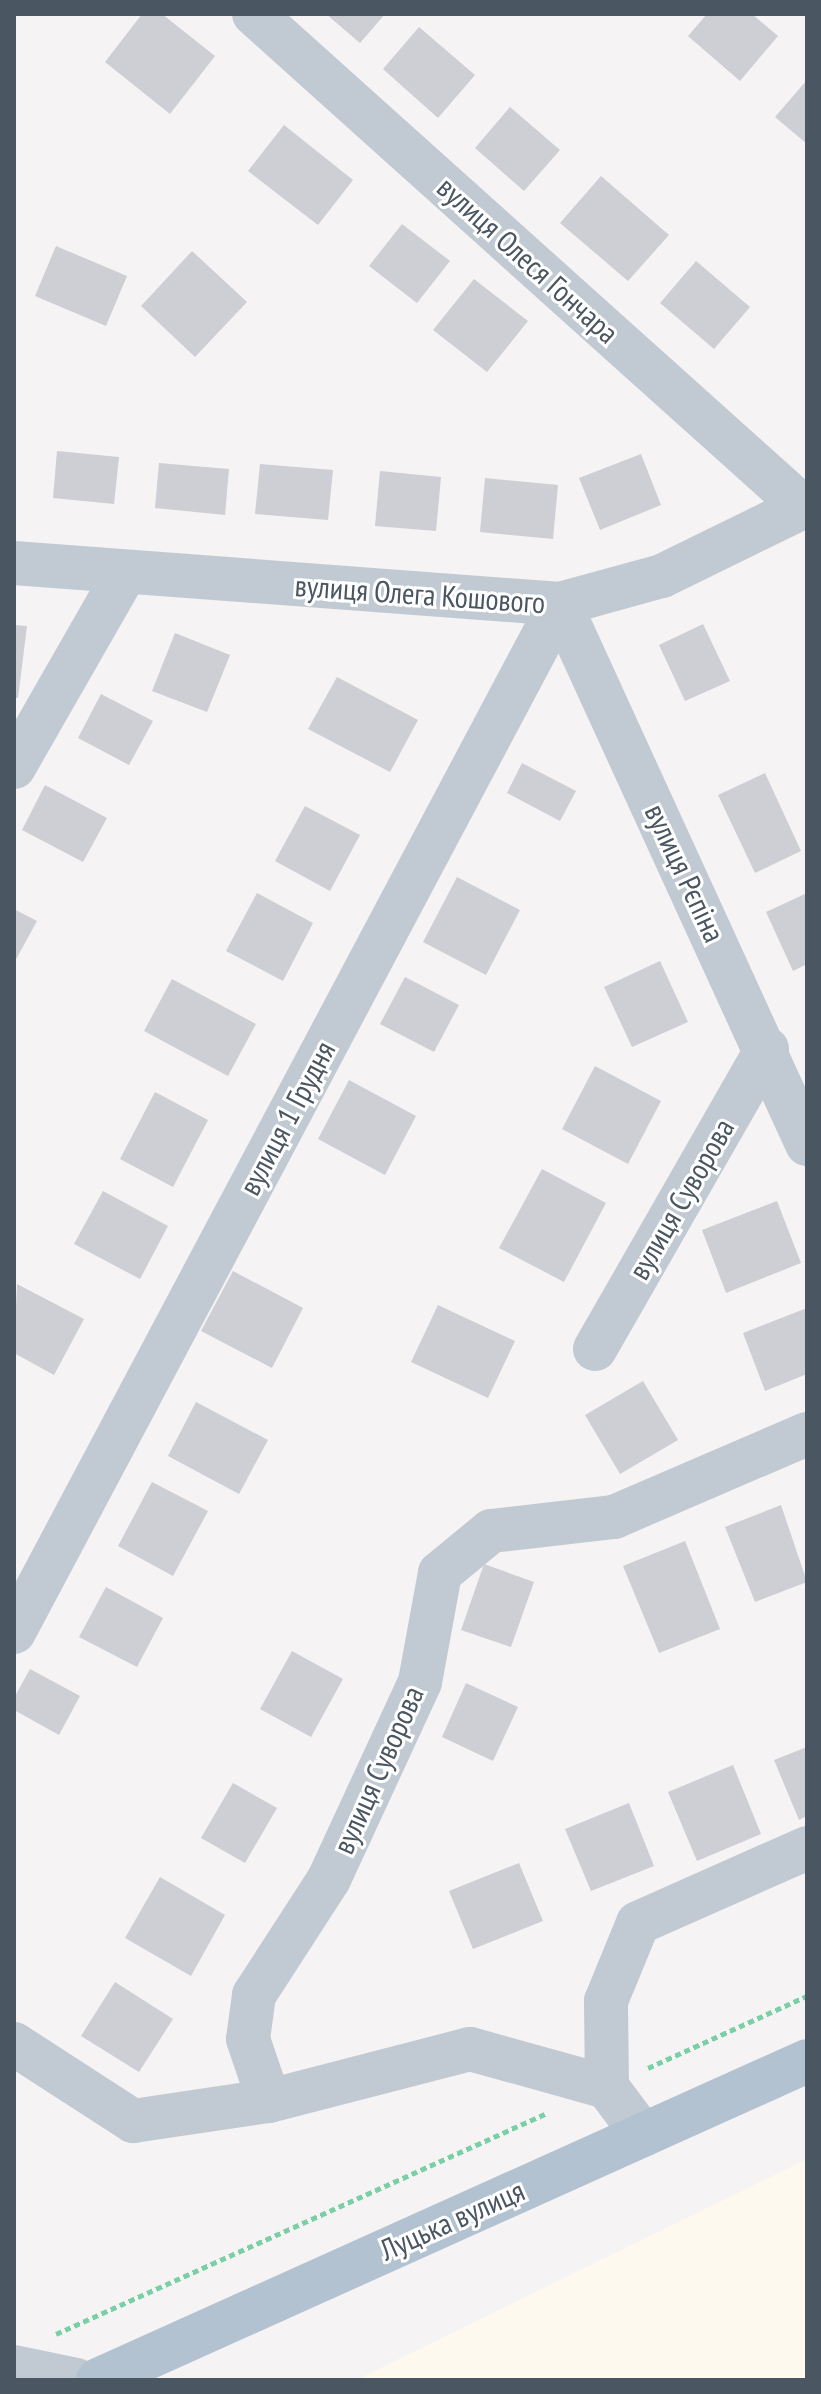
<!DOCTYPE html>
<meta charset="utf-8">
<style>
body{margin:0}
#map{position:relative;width:821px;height:2394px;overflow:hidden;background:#f5f3f3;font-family:"PT Sans Narrow",sans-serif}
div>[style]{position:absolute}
.commercial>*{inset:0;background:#fdf9ef}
.building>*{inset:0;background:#cdcfd5}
.path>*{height:5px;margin-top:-2.5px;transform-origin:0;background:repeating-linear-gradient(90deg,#7ad0a6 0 6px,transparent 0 10px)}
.minor>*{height:44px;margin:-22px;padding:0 22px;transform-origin:22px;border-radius:22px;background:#c1cad2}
.major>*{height:44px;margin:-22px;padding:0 22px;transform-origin:22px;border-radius:22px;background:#b3c2d1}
span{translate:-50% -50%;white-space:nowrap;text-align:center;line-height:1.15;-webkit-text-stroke:6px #fff;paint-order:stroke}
.street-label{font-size:30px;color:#4a5661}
.frame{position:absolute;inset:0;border:16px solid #4a5661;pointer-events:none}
</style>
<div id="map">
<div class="commercial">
<i style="clip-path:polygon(807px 2159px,807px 2380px,356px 2380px)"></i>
</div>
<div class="building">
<i style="clip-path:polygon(142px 14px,162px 14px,215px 56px,170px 114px,105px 62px)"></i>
<i style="clip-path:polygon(326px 14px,385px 14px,360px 43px)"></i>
<i style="clip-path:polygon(707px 14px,752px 14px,778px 36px,740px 81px,688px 36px)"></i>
<i style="clip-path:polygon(419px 27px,475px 75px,438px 118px,383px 69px)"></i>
<i style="clip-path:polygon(807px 80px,807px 144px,775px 117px)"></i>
<i style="clip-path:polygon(510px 107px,560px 150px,524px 191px,475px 148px)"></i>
<i style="clip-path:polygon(284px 125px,353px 180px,318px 225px,248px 171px)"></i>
<i style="clip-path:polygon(601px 176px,669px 235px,628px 281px,560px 223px)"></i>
<i style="clip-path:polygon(402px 224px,450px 261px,417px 303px,369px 266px)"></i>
<i style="clip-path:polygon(56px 246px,127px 276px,106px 326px,35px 296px)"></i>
<i style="clip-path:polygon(192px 251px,247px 302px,195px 357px,141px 306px)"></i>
<i style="clip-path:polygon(696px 261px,750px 307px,714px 349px,660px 303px)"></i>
<i style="clip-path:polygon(474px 279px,528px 321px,487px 372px,433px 330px)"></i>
<i style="clip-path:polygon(57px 451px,119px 457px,114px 504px,53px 498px)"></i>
<i style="clip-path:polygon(641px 454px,661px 505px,600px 530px,579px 478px)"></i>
<i style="clip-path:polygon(159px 463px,229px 469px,225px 515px,155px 508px)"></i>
<i style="clip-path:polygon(260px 464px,333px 470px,328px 520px,255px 514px)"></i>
<i style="clip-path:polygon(380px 471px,441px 477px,436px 531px,375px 526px)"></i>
<i style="clip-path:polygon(485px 478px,558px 485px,553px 539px,480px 532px)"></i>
<i style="clip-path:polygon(703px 624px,730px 681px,685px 701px,659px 645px)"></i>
<i style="clip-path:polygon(14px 625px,27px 626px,18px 698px,14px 698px)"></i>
<i style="clip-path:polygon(175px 633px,230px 655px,207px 712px,152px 691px)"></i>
<i style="clip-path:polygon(337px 677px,418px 720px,390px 772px,308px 729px)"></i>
<i style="clip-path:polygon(101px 694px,153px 721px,129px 765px,78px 738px)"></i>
<i style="clip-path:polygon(522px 763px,576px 791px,560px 821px,507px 793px)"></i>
<i style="clip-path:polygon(765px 773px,801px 851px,755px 873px,718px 795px)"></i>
<i style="clip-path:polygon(45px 785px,107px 818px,83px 862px,22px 830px)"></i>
<i style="clip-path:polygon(305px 806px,360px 835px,330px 891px,275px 861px)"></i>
<i style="clip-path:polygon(457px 877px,520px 910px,486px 975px,423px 942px)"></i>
<i style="clip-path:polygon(257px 893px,313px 923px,283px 981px,226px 951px)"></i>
<i style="clip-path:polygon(807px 893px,807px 964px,793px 971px,766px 912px)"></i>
<i style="clip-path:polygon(14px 909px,37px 921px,14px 963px)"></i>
<i style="clip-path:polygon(660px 961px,688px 1022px,632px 1047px,604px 987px)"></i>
<i style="clip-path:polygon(405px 977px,459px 1005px,434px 1052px,380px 1024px)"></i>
<i style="clip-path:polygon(172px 979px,256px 1024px,228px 1076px,144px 1031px)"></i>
<i style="clip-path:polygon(595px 1066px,661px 1101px,628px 1164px,562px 1129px)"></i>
<i style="clip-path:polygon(349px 1080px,416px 1116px,385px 1175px,318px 1139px)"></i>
<i style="clip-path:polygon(155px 1092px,208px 1120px,173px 1187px,120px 1159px)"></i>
<i style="clip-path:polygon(542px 1169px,606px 1203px,564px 1282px,499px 1248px)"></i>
<i style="clip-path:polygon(103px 1191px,168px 1226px,140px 1279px,74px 1244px)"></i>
<i style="clip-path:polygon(777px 1201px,801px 1263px,726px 1293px,702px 1230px)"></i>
<i style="clip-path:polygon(233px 1271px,303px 1308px,272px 1368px,201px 1331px)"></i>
<i style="clip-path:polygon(17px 1284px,84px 1319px,54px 1375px,14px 1353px)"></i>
<i style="clip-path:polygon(438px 1305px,515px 1341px,488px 1398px,411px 1362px)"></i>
<i style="clip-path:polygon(807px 1308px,807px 1374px,765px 1391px,743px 1333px)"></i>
<i style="clip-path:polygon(643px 1381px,678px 1440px,620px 1474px,585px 1415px)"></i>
<i style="clip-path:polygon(196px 1402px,268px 1440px,239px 1494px,168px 1456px)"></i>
<i style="clip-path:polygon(152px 1482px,208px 1511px,173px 1576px,118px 1546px)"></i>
<i style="clip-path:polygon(781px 1505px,807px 1582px,755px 1602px,725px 1527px)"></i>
<i style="clip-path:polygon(685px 1541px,720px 1629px,659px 1653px,623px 1566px)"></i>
<i style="clip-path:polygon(484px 1564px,534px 1582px,511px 1647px,461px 1630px)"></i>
<i style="clip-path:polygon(106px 1587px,163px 1618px,137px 1667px,79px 1637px)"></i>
<i style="clip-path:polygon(292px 1651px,343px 1679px,311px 1737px,260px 1709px)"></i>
<i style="clip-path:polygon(30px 1669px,80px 1696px,59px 1735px,14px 1710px,14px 1698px)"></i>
<i style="clip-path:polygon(466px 1683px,518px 1707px,493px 1761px,442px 1737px)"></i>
<i style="clip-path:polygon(807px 1747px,807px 1816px,799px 1820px,774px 1760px)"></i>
<i style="clip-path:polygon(733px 1765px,761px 1834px,697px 1861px,668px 1792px)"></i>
<i style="clip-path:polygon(233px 1783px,277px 1808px,245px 1863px,201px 1838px)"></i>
<i style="clip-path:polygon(629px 1803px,654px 1866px,591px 1891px,565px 1829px)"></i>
<i style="clip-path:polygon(519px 1863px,543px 1921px,473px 1949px,449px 1891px)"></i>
<i style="clip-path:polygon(160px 1877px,225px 1915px,191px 1976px,125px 1938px)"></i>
<i style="clip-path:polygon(115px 1982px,173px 2019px,139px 2072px,81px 2036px)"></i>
</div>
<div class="path">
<i style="left:648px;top:2068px;width:175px;rotate:-24.4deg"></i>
<i style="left:56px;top:2334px;width:538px;rotate:-24.23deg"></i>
</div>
<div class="minor">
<i style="left:254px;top:14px;width:736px;rotate:41.92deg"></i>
<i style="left:14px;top:563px;width:548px;rotate:4.29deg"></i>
<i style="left:560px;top:604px;width:106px;rotate:-15.4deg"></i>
<i style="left:662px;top:576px;width:161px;rotate:-26.1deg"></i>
<i style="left:560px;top:604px;width:594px;rotate:65.42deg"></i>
<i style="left:14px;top:767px;width:224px;rotate:-60.2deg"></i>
<i style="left:595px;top:1349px;width:346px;rotate:-60.2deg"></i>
<i style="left:14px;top:1632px;width:1164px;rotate:-62.03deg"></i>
<i style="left:14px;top:2044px;width:142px;rotate:32.9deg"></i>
<i style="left:133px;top:2121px;width:137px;rotate:-8.4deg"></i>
<i style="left:269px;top:2101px;width:208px;rotate:-14.5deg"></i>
<i style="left:470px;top:2049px;width:142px;rotate:15.5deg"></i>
<i style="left:607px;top:2087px;width:60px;rotate:53.1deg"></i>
<i style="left:607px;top:2087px;width:86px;rotate:-90.7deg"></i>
<i style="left:606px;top:2001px;width:84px;rotate:-67.7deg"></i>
<i style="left:638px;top:1923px;width:185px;rotate:-23.9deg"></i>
<i style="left:269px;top:2101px;width:65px;rotate:-108.7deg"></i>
<i style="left:248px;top:2039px;width:44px;rotate:-82.2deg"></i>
<i style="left:254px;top:1995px;width:138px;rotate:-57.1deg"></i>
<i style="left:329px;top:1879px;width:217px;rotate:-65.2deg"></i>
<i style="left:420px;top:1682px;width:111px;rotate:-79.6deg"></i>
<i style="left:440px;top:1573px;width:66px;rotate:-39.5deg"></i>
<i style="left:491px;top:1531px;width:124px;rotate:-6.5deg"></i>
<i style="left:614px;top:1517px;width:210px;rotate:-23.3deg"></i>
<i style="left:14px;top:2367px;width:64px;rotate:11.7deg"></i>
</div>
<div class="major">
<i style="left:98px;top:2380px;width:777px;rotate:-24.22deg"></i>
</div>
<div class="street-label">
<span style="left:528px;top:260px;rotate:42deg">вулиця Олеся Гончара</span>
<span style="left:420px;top:594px;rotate:4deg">вулиця Олега Кошового</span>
<span style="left:685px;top:873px;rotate:65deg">вулиця Рєпіна</span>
<span style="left:287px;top:1118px;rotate:-62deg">вулиця 1 Грудня</span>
<span style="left:681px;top:1199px;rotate:-60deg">вулиця Суворова</span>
<span style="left:378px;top:1770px;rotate:-66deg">вулиця Суворова</span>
<span style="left:452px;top:2220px;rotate:-24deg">Луцька вулиця</span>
</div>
<div class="frame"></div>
</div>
